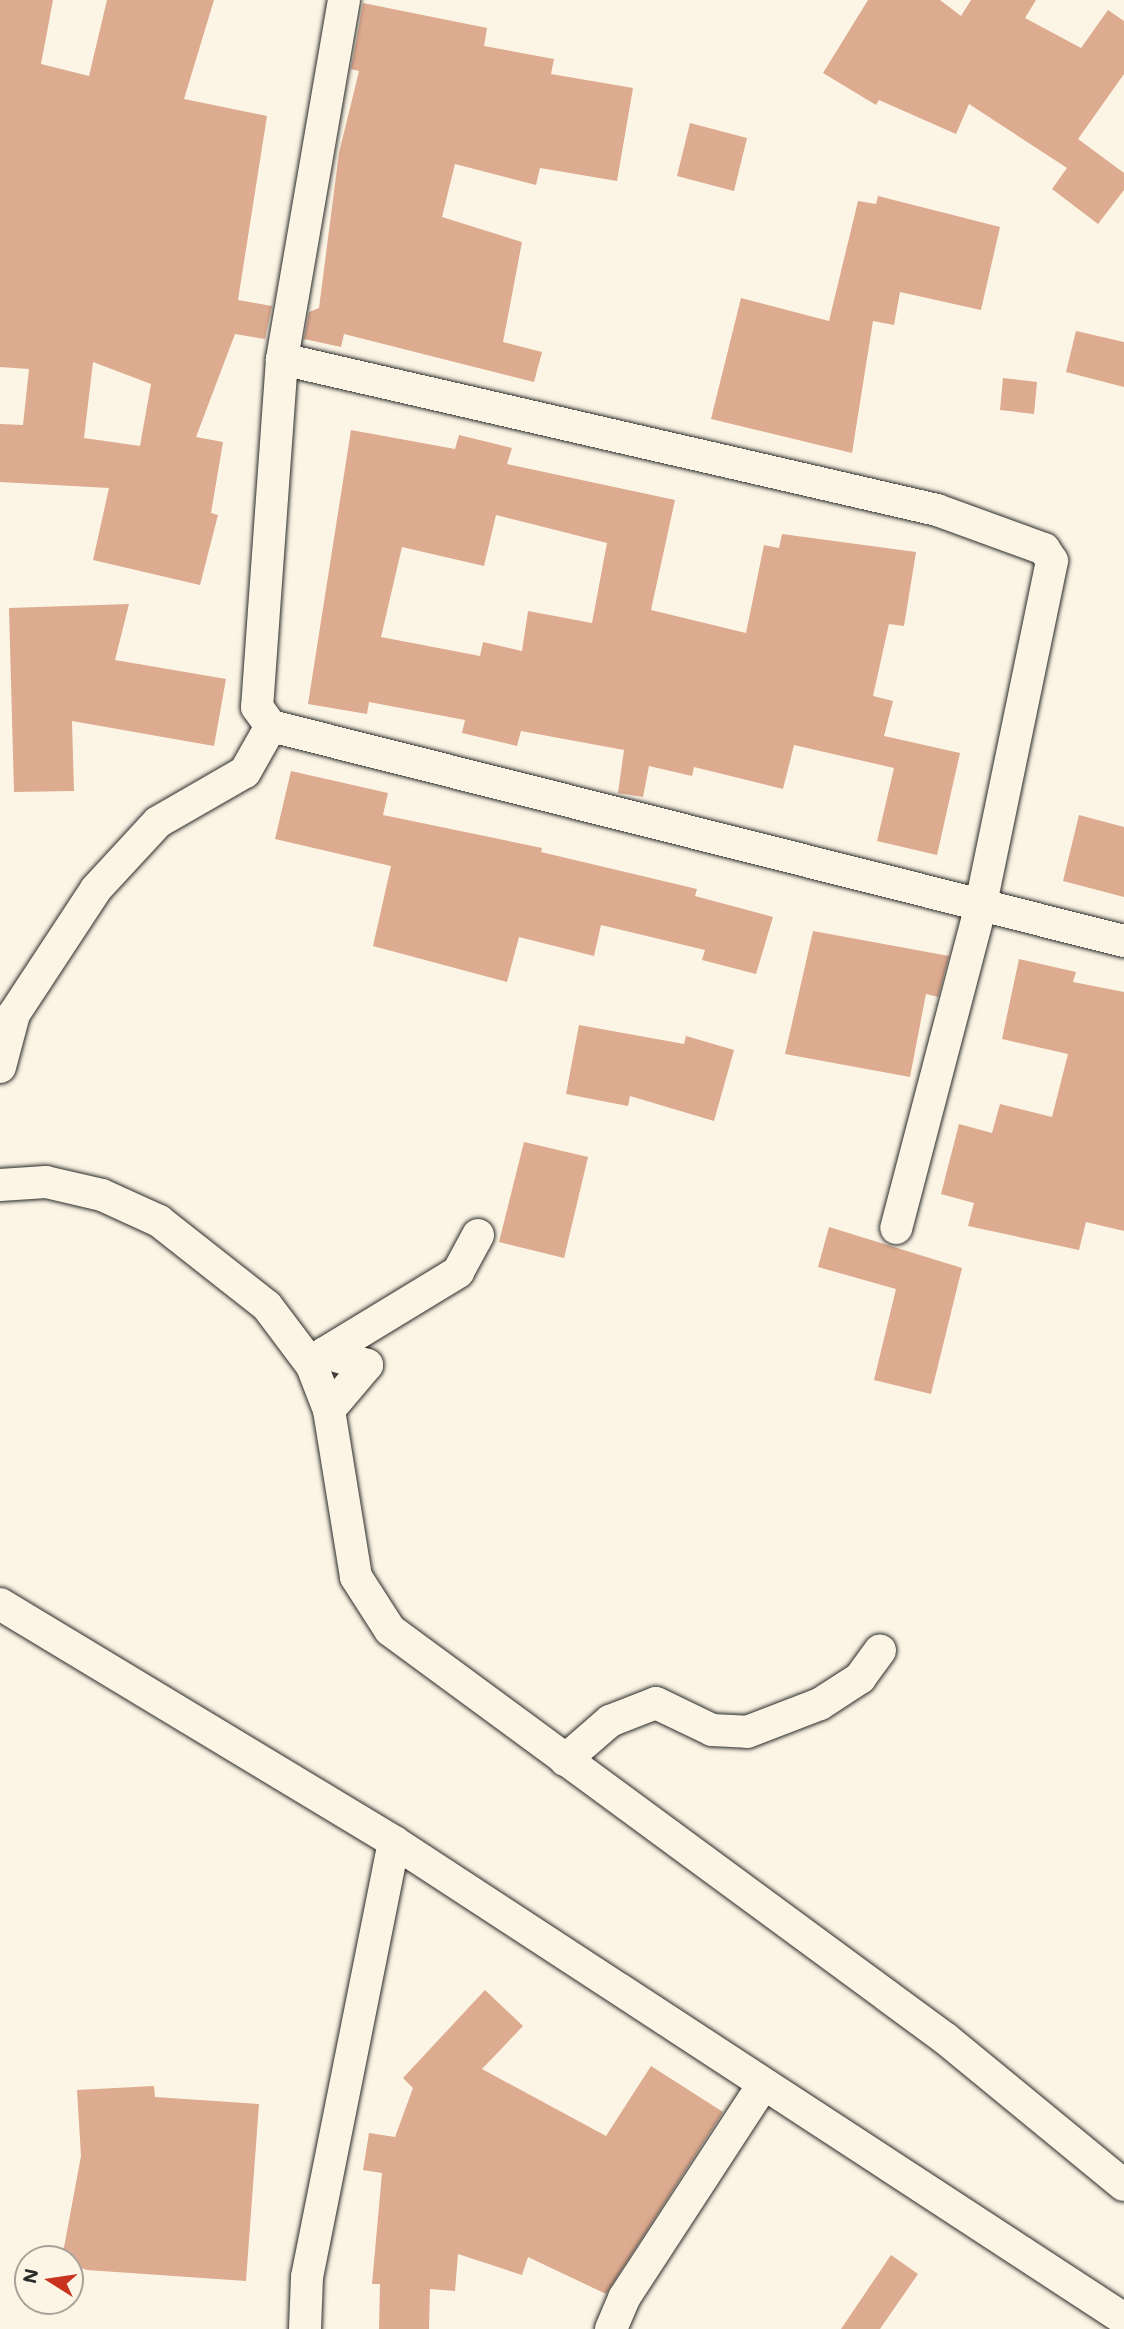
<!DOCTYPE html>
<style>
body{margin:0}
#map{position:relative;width:1124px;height:2329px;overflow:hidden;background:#fcf5e5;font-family:Mali,sans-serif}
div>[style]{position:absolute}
.building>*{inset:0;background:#ddab8f}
.roads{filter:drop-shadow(0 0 2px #2b2b2b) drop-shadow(0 0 2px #2b2b2b)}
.minor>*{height:32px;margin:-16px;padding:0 16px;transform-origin:16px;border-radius:16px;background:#fcf5e5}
span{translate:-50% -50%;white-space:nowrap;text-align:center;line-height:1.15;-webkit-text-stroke:6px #fcf5e5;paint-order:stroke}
.north{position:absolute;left:14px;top:2245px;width:70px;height:70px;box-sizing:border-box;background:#fcf5e5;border:2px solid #a8a49b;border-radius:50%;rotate:282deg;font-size:19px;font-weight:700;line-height:28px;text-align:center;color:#2b2b2b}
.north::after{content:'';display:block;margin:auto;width:24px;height:32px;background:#c8321e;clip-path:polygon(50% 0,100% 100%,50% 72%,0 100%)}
</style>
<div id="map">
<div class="building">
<i style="clip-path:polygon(evenodd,0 0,53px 0,41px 64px,89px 76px,107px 0,214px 0,184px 99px,267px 116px,238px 300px,272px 306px,265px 339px,235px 334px,196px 437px,223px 442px,211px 513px,218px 515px,200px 585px,93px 560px,109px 488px,0 482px,0 424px,23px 425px,29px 369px,0 367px,0 0,93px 362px,151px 384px,140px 446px,84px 438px,93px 362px)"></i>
<i style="clip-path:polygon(868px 0,940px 0,961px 16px,971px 0,1036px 0,1025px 18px,1081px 48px,1108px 10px,1124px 21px,1124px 74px,1078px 139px,1124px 173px,1124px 190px,1098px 224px,1052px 189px,1067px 168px,969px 104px,956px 134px,879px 100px,876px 105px,823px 73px)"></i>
<i style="clip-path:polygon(363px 3px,487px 28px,484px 46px,554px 59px,551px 74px,633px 88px,617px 181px,540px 168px,536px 185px,455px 164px,442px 217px,522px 242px,503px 342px,542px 352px,534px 382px,344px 334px,341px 347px,304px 339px,309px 312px,319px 308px,339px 153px,359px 71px,351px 69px)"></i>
<i style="clip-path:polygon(690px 123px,747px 138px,734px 191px,677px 176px)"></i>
<i style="clip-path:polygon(878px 196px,1000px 227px,981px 310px,900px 292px,894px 325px,873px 321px,852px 453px,711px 419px,741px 298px,829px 321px,858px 201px,876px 204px)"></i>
<i style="clip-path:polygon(1076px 331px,1124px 342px,1124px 387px,1066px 372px)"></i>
<i style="clip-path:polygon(1003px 378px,1037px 382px,1034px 414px,1000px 410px)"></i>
<i style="clip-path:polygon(evenodd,351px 430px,455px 449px,459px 435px,512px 448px,507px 464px,675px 500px,651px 610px,746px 633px,764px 545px,779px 548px,782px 534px,916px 552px,904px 626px,889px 624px,873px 696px,893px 701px,884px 736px,960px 753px,937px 855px,877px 841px,894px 768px,794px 745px,783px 789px,694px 767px,692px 776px,649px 766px,643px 797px,618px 793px,624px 750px,521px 731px,517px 746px,462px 733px,465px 720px,369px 702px,367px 714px,308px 704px,351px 430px,496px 515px,607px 543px,592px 623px,528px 611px,522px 651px,483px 642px,480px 656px,381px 637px,402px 547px,484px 566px,496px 515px)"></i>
<i style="clip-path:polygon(129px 604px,115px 660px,226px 679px,214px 746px,72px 721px,74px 791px,14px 792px,9px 608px)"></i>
<i style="clip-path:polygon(291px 771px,388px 793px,383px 815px,542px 848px,541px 852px,697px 889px,695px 896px,773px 917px,756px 974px,702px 960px,705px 950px,601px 925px,594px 956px,519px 937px,507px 982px,373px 946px,391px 866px,275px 839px)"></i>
<i style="clip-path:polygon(1079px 815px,1124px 827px,1124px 897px,1063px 881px)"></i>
<i style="clip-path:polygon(813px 931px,949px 956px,938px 997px,926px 994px,910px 1077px,785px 1054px)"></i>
<i style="clip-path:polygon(1019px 959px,1076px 972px,1073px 982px,1124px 992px,1124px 1231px,1086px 1222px,1079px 1250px,968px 1226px,974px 1203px,941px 1194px,959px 1124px,992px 1133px,1000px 1104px,1052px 1117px,1068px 1054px,1002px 1039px)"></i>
<i style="clip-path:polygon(579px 1025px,684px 1044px,686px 1036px,734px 1050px,714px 1121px,630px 1096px,628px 1106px,566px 1094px)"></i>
<i style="clip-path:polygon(524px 1142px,588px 1157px,564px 1258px,499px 1242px)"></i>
<i style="clip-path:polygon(829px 1227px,962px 1268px,931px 1394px,874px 1380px,896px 1289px,818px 1267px)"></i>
<i style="clip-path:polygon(485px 1990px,523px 2026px,482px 2069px,606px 2136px,651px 2066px,723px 2112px,606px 2294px,528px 2257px,522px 2275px,458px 2254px,455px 2291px,430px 2289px,429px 2329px,379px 2329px,380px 2284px,372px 2284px,382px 2173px,363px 2170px,369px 2133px,395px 2137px,413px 2088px,403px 2078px)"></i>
<i style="clip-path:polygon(154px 2086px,155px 2097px,259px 2104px,246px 2281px,87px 2270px,70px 2264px,70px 2254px,63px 2253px,81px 2156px,77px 2090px)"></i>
<i style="clip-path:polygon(891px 2255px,918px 2274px,880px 2329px,841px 2329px)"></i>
</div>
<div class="roads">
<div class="minor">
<i style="left:344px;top:0;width:364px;rotate:99.8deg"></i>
<i style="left:282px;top:359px;width:349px;rotate:94.1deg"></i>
<i style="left:257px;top:707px;width:24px;rotate:54deg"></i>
<i style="left:271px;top:726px;width:880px;rotate:14.15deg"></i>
<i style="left:282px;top:359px;width:672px;rotate:12.98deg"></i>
<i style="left:937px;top:510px;width:114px;rotate:20deg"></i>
<i style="left:1044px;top:549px;width:14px;rotate:56deg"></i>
<i style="left:1052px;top:561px;width:351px;rotate:101.7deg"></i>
<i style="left:981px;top:905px;width:334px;rotate:104.7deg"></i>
<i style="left:0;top:1067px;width:55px;rotate:-75.2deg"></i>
<i style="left:14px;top:1014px;width:149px;rotate:-56.7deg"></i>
<i style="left:96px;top:889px;width:91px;rotate:-47.2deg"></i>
<i style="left:158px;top:822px;width:100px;rotate:-29.9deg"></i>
<i style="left:245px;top:772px;width:53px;rotate:-60.5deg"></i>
<i style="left:0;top:1185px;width:46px;rotate:-3.7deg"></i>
<i style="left:46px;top:1182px;width:57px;rotate:13.1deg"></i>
<i style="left:102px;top:1195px;width:63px;rotate:24.5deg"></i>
<i style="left:159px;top:1221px;width:137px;rotate:38.2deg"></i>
<i style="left:267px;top:1306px;width:75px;rotate:53.1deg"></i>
<i style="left:312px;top:1366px;width:47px;rotate:68.9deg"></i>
<i style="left:329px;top:1410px;width:169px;rotate:80.8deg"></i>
<i style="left:356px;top:1577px;width:63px;rotate:57.3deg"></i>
<i style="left:390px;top:1630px;width:690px;rotate:36.34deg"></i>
<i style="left:946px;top:2039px;width:230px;rotate:39.4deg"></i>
<i style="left:329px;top:1410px;width:59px;rotate:-49.8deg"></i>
<i style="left:367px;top:1365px;width:44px;rotate:-164.1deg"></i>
<i style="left:325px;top:1353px;width:156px;rotate:-31.3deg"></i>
<i style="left:458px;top:1272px;width:42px;rotate:-61.6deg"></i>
<i style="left:0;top:1604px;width:460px;rotate:31.1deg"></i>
<i style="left:394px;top:1842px;width:872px;rotate:33.16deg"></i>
<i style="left:565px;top:1760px;width:60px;rotate:-40.9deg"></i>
<i style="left:610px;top:1721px;width:49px;rotate:-21.4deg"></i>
<i style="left:656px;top:1703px;width:62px;rotate:25.7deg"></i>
<i style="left:712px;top:1730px;width:35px;rotate:3deg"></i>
<i style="left:747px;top:1732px;width:78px;rotate:-21deg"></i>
<i style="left:820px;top:1704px;width:48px;rotate:-33deg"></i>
<i style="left:860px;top:1678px;width:34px;rotate:-54deg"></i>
<i style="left:305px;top:2329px;width:52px;rotate:-87.8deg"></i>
<i style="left:307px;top:2277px;width:444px;rotate:-78.7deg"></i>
<i style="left:611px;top:2329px;width:34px;rotate:-67deg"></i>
<i style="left:624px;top:2298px;width:253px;rotate:-56.9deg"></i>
</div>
</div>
<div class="north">N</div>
</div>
